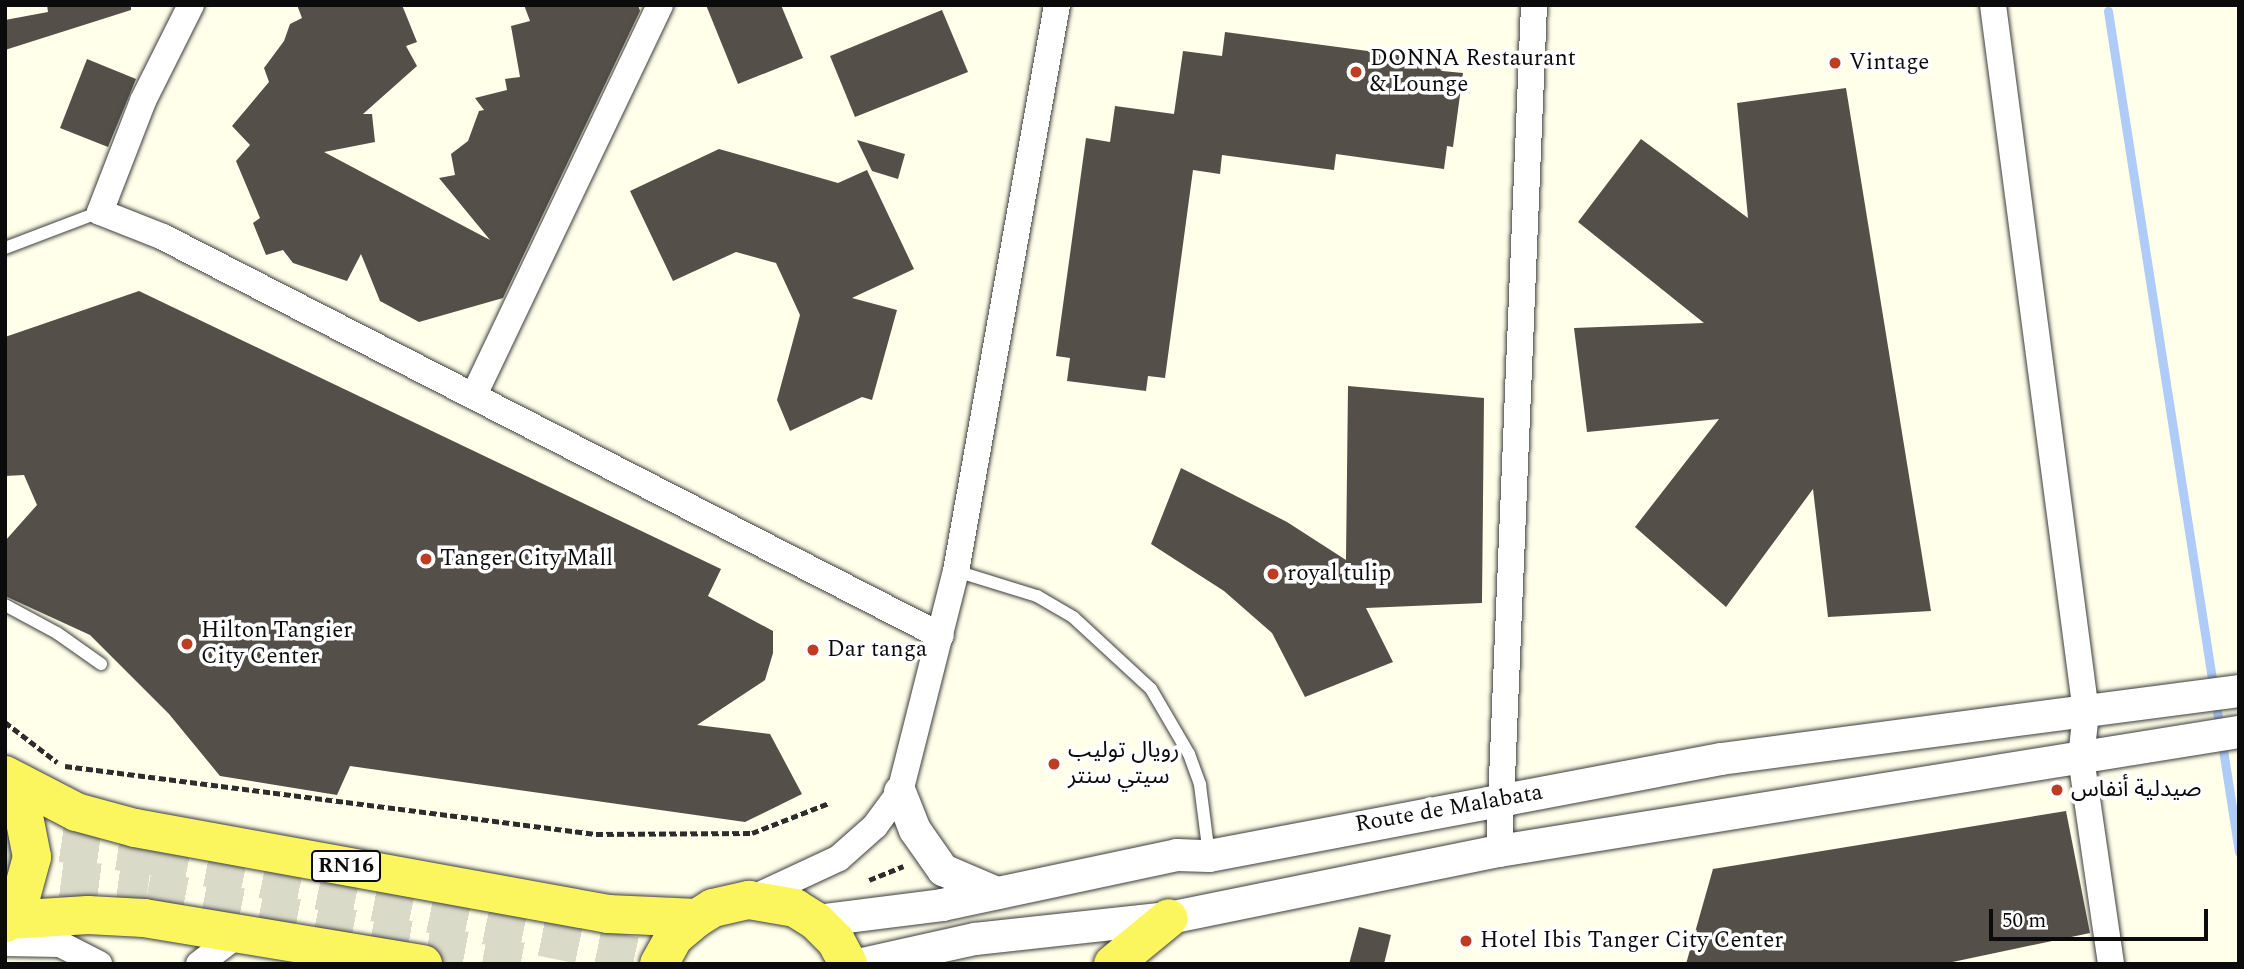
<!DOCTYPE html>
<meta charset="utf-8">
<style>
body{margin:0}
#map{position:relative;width:2244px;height:969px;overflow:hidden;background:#ffffea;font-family:Spectral,"Noto Sans Arabic",serif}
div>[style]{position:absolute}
.stream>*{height:9px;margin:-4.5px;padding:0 4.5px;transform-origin:4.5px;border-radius:4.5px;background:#aeccf7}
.building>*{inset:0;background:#544f48}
.primary-tunnel>*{height:38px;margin-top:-19px;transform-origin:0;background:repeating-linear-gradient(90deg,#dadac9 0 38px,transparent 0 57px)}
.path>*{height:4.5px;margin-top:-2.25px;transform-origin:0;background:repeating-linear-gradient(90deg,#2d2d2d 0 7px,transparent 0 10.5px)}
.roads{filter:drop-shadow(0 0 2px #3e3e3e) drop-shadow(0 0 2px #3e3e3e)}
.service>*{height:12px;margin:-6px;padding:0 6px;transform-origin:6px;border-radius:6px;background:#fff}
.minor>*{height:26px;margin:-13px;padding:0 13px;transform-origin:13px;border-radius:13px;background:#fff}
.tertiary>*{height:32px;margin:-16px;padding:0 16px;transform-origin:16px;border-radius:16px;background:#fff}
.primary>*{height:38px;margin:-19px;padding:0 19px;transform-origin:19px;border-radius:19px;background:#fbf65e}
.dots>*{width:19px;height:19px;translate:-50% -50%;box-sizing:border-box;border:4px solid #fff;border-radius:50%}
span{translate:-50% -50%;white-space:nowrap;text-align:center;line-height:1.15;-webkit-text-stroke:7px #fff;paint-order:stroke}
.shield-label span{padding:2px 5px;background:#fff;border:2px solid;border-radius:5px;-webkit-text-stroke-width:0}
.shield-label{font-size:21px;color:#0b0b0b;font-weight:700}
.poi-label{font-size:23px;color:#0b0b0b}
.left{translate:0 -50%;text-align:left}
.street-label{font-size:23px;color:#0b0b0b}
.frame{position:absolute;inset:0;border:7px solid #0b0b0b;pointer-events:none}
.scale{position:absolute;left:1989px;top:909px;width:219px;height:32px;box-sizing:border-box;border:4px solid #0b0b0b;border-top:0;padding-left:9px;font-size:21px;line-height:24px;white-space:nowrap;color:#0b0b0b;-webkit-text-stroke:5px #fff;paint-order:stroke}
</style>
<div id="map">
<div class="stream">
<i style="left:2108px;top:11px;width:851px;rotate:81.15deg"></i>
</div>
<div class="building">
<i style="clip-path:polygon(47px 5px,131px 5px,131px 10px,5px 50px,5px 20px,48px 12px)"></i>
<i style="clip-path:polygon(297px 5px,402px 5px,417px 42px,406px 46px,417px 66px,363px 114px,372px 114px,375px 142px,324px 152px,490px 240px,439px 178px,455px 175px,451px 154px,468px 141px,479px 111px,484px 110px,475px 98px,507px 90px,505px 79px,520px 77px,511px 26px,530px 21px,524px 5px,638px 5px,640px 11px,503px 298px,419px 322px,380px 301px,361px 254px,347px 281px,293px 263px,283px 250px,266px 255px,253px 223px,260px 218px,236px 161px,250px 145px,232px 126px,269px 82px,264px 68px,284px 41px,290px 24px,302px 18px)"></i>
<i style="clip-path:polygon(706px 5px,781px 5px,803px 58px,738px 84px)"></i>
<i style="clip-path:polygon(942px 10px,968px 72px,855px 117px,830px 56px)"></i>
<i style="clip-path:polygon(1225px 32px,1443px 61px,1442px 71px,1463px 73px,1453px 147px,1447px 146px,1444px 169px,1336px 154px,1334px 170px,1222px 155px,1220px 174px,1193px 170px,1165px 378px,1148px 376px,1146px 391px,1067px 381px,1070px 358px,1056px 356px,1086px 138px,1110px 142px,1115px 106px,1174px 114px,1183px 51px,1222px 56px)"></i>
<i style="clip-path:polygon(87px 59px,136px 79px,108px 147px,60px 128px)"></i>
<i style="clip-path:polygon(1846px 88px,1931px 611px,1828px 617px,1813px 489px,1726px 607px,1635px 527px,1719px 419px,1587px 432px,1574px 328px,1704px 323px,1578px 222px,1641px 139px,1748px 218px,1737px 103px)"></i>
<i style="clip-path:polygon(857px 140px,905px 154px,898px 179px,872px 171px)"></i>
<i style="clip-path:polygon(719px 149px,838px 183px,867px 170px,914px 269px,852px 298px,897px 310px,872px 400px,862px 397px,790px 431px,777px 400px,800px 315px,776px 263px,736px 252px,673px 281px,630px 191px)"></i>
<i style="clip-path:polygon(139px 291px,721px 569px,708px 596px,773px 631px,773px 653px,765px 680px,697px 725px,770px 734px,802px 794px,745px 822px,350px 766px,337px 795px,220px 776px,169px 714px,90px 635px,5px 596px,5px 541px,37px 505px,24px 475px,5px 476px,5px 337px)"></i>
<i style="clip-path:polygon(1348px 386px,1484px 398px,1482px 603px,1366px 608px,1393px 662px,1305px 697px,1272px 633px,1224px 591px,1151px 544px,1181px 468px,1287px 522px,1346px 560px)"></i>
<i style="clip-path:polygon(2066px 811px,2090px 933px,1943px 964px,1686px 964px,1713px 869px)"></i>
<i style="clip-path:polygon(1359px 927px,1391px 935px,1384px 964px,1349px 964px)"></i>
</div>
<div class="primary-tunnel">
<i style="left:5px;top:835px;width:148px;rotate:8.2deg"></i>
<i style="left:151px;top:856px;width:532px;rotate:11.71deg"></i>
<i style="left:5px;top:870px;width:144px;rotate:7.6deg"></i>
<i style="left:148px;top:889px;width:394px;rotate:11deg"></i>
</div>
<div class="path">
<i style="left:5px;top:722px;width:66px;rotate:37.6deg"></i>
<i style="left:65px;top:766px;width:535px;rotate:7.3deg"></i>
<i style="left:596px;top:834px;width:156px;rotate:-0.4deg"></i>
<i style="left:752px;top:833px;width:83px;rotate:-21.3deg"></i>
<i style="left:869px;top:880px;width:37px;rotate:-22deg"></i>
</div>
<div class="roads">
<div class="service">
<i style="left:5px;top:248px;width:102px;rotate:-20.8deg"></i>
<i style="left:956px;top:571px;width:85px;rotate:17.2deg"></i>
<i style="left:1037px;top:596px;width:42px;rotate:30.3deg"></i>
<i style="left:1073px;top:617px;width:106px;rotate:42.7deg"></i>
<i style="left:1151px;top:689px;width:75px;rotate:59.7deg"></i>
<i style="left:1189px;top:754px;width:33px;rotate:70deg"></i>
<i style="left:1200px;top:785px;width:71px;rotate:82.7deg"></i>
<i style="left:5px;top:605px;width:59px;rotate:28.3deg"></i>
<i style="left:57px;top:633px;width:54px;rotate:35.2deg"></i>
</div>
<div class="minor">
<i style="left:191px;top:5px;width:107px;rotate:116.6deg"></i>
<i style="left:143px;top:101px;width:119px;rotate:111.2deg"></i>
<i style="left:100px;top:212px;width:68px;rotate:21.6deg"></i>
<i style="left:163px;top:237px;width:874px;rotate:27.15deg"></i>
<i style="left:1993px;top:5px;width:713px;rotate:82.51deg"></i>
<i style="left:2086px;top:712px;width:46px;rotate:96.2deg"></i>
<i style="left:2081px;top:758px;width:208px;rotate:81.7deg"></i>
<i style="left:474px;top:395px;width:432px;rotate:-64.5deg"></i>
<i style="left:1499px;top:851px;width:847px;rotate:-87.63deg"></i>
<i style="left:749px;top:900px;width:99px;rotate:-25deg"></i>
<i style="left:839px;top:858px;width:48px;rotate:-41.6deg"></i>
<i style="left:875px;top:826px;width:42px;rotate:-53.7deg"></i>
<i style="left:900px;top:792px;width:228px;rotate:-75.8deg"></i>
<i style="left:956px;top:571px;width:575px;rotate:-79.88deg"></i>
<i style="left:5px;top:943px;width:55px;rotate:1deg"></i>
<i style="left:60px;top:944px;width:44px;rotate:27.1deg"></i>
<i style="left:199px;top:964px;width:51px;rotate:-37.1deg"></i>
</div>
<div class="tertiary">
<i style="left:900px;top:792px;width:41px;rotate:68.5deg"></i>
<i style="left:915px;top:830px;width:49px;rotate:55deg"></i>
<i style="left:943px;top:870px;width:59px;rotate:23.1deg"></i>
<i style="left:816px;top:921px;width:127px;rotate:-7.2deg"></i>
<i style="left:942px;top:905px;width:240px;rotate:-12deg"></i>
<i style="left:1177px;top:855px;width:32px;rotate:2deg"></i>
<i style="left:1209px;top:856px;width:521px;rotate:-10.73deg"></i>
<i style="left:1721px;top:759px;width:522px;rotate:-7.48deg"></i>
<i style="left:862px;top:964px;width:116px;rotate:-12.5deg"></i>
<i style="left:975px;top:939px;width:195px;rotate:-6.2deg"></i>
<i style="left:1169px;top:918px;width:337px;rotate:-11.5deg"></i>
<i style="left:1499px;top:851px;width:750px;rotate:-9.14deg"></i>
</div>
<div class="primary">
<i style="left:5px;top:775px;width:80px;rotate:27.5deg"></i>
<i style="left:76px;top:812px;width:61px;rotate:15.2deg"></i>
<i style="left:135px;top:828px;width:481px;rotate:10.3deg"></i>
<i style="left:608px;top:914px;width:89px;rotate:2.6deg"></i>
<i style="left:5px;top:781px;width:30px;rotate:56deg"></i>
<i style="left:22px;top:806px;width:52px;rotate:78.9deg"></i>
<i style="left:32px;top:857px;width:46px;rotate:105.3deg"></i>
<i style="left:20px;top:901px;width:27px;rotate:124deg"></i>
<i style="left:8px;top:920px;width:80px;rotate:-3.6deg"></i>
<i style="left:88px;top:915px;width:56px;rotate:3.1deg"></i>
<i style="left:144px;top:918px;width:283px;rotate:9.4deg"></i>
<i style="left:659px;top:964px;width:31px;rotate:-61deg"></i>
<i style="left:674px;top:937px;width:30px;rotate:-40deg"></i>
<i style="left:697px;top:918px;width:19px;rotate:-32deg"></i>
<i style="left:713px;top:908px;width:37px;rotate:-13deg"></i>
<i style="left:749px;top:900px;width:47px;rotate:9.9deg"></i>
<i style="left:795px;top:908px;width:25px;rotate:32deg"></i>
<i style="left:816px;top:921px;width:28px;rotate:45deg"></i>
<i style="left:836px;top:941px;width:26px;rotate:62deg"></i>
<i style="left:1113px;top:964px;width:72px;rotate:-39.4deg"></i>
</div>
</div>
<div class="dots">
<i style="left:1835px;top:63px;background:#bd3c22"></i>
<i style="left:1356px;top:72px;background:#bd3c22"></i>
<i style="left:426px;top:559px;background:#bd3c22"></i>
<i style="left:1273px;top:574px;background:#bd3c22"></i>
<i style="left:187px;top:644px;background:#bd3c22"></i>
<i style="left:813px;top:650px;background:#bd3c22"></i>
<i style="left:1054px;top:764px;background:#bd3c22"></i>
<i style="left:2057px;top:790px;background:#bd3c22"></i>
<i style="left:1466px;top:941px;background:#bd3c22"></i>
</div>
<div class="shield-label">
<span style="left:346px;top:866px">RN16</span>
</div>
<div class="poi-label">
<span class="left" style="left:1370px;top:72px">DONNA Restaurant<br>&amp; Lounge</span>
<span class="left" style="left:1849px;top:63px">Vintage</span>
<span class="left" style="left:440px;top:559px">Tanger City Mall</span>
<span class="left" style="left:1287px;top:574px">royal tulip</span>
<span class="left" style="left:201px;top:644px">Hilton Tangier<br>City Center</span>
<span class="left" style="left:827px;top:650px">Dar tanga</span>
<span class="left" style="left:1068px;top:764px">رويال توليب<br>سيتي سنتر</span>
<span class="left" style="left:2071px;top:790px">صيدلية أنفاس</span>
<span class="left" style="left:1480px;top:941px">Hotel Ibis Tanger City Center</span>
</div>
<div class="street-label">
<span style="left:1449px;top:809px;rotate:-10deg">Route de Malabata</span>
</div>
<div class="frame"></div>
<div class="scale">50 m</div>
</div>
